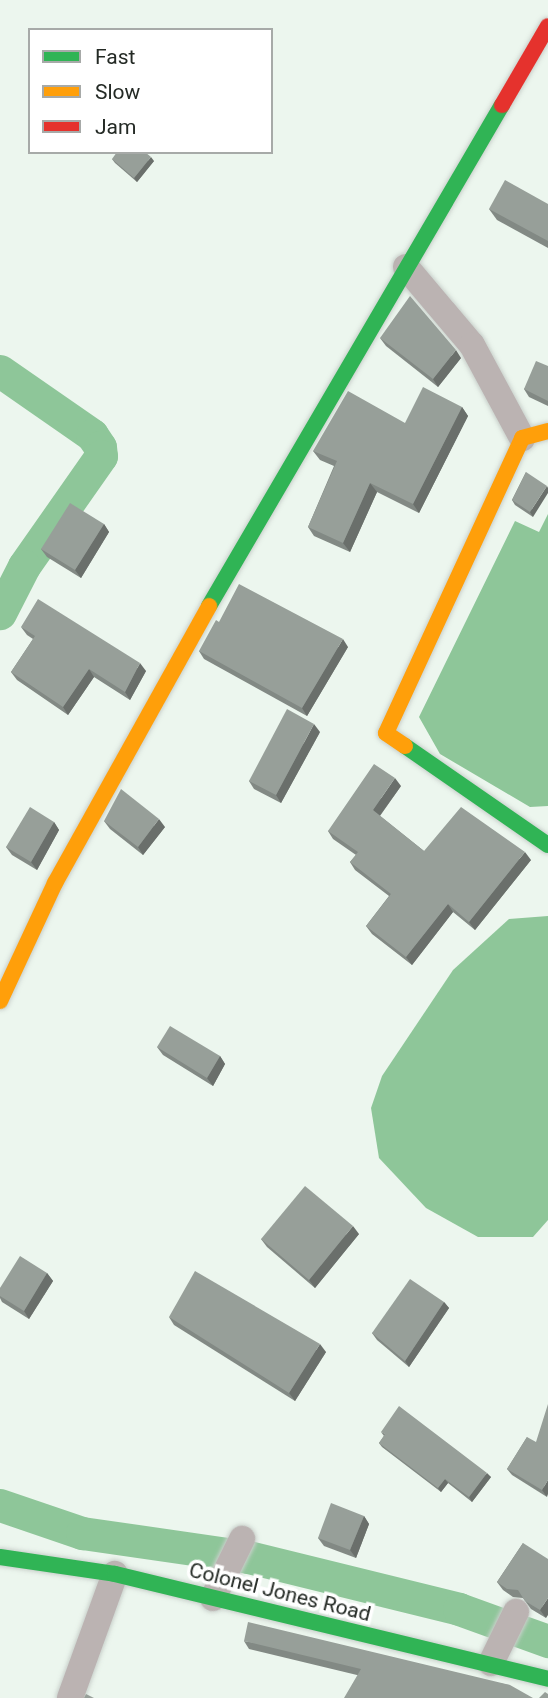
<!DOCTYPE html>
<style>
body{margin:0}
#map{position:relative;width:548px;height:1698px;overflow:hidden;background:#ecf6ee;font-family:Roboto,sans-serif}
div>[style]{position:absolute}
.water>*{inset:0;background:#8ec699}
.canal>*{height:33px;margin:-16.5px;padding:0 16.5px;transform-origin:16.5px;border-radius:16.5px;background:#8ec699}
.roads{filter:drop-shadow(0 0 2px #c9d0cb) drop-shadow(0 0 2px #c9d0cb)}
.street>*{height:26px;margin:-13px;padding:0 13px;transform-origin:13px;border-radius:13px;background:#bbb3b2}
.fast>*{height:16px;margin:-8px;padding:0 8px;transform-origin:8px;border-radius:8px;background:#30b455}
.slow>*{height:16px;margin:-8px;padding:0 8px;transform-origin:8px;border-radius:8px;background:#ff9f0a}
.jam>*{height:16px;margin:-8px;padding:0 8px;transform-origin:8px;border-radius:8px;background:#e5322d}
.wall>*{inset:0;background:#828984}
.shaded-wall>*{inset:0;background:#6a6f6b}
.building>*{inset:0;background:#979f99}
span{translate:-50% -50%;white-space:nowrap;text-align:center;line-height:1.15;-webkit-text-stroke:7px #fff;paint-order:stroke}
.street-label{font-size:21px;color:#242a25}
.legend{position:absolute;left:28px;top:28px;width:245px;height:126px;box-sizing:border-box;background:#fff;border:2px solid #a7aaa8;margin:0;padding:9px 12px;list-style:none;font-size:21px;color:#242a25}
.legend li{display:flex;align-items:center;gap:14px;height:35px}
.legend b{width:35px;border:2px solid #a7aaa8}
</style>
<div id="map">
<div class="water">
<i style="clip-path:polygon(548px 514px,548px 806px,530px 807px,440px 754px,419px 717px,515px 521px,539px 532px)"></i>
<i style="clip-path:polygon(548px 916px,548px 1220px,533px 1237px,478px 1237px,426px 1208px,379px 1158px,371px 1108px,382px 1076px,453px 970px,509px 919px)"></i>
</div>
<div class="canal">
<i style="left:0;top:371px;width:112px;rotate:34.8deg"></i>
<i style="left:92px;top:435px;width:14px;rotate:56deg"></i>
<i style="left:100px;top:447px;width:9px;rotate:84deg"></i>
<i style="left:101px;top:456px;width:134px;rotate:125deg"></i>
<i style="left:24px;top:566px;width:53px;rotate:117.1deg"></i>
<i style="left:0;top:1505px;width:87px;rotate:18.9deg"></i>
<i style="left:82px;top:1533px;width:168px;rotate:8.2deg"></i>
<i style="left:248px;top:1557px;width:217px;rotate:13.8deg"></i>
<i style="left:459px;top:1609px;width:95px;rotate:19.8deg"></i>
</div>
<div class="roads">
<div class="street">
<i style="left:406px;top:267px;width:102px;rotate:49.8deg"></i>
<i style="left:472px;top:345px;width:106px;rotate:61.7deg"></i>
<i style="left:213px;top:1598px;width:66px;rotate:-63.8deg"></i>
<i style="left:491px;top:1663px;width:57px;rotate:-63.9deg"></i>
<i style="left:70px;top:1698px;width:132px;rotate:-70.1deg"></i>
</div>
<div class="fast">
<i style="left:209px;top:606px;width:580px;rotate:-59.68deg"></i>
<i style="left:405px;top:746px;width:174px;rotate:34.7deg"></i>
<i style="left:0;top:1557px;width:116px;rotate:8.4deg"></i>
<i style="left:115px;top:1574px;width:446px;rotate:13.6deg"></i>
</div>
<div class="slow">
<i style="left:405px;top:746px;width:23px;rotate:-146deg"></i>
<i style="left:386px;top:733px;width:325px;rotate:-65.2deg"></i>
<i style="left:522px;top:438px;width:27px;rotate:-15deg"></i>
<i style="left:0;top:1001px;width:130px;rotate:-65deg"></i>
<i style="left:55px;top:883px;width:317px;rotate:-60.9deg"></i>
</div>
<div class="jam">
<i style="left:502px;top:105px;width:91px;rotate:-59.8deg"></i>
</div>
</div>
<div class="wall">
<i style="clip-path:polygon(112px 159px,154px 161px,137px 182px,115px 163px)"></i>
<i style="clip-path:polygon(548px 204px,548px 248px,497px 220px,489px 209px)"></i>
<i style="clip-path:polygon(380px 338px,461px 358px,438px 387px,386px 346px)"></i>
<i style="clip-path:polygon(548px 366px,548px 406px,529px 397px,524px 389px)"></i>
<i style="clip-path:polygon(462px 407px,468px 416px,419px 513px,377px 492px,350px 552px,314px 536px,308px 527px,334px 466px,320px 460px,313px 451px)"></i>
<i style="clip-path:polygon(526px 472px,533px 517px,515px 505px,512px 500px)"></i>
<i style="clip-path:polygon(104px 524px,109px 532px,81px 578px,47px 557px,41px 549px)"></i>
<i style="clip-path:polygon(21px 627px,146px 671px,130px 700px,94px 677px,68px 715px,17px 680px,11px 672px,33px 639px,27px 635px)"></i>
<i style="clip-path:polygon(348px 647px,307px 716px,204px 659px,199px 651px)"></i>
<i style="clip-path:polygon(320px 732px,281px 803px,254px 789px,249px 781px)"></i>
<i style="clip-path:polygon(401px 786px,380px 816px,424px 851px,531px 860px,475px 930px,453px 912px,412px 965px,372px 934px,366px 926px,389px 896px,355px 870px,350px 862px,356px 855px,333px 839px,328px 831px)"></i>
<i style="clip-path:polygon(104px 821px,165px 827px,143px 855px,110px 829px)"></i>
<i style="clip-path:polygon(54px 822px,59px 830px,37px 870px,12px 855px,6px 847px)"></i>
<i style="clip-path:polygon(157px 1047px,220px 1056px,225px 1064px,213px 1086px,163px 1055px)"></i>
<i style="clip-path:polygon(359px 1234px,315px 1288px,267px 1247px,261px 1239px)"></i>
<i style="clip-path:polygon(47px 1273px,53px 1281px,29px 1319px,2px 1302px,0 1298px,0 1288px)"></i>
<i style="clip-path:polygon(444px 1302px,449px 1308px,409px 1367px,377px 1340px,372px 1333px)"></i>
<i style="clip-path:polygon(169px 1317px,326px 1352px,295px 1401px,174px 1325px)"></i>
<i style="clip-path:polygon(381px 1432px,491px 1477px,472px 1502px,448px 1483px,441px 1492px,382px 1447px,379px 1443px,384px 1436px)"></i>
<i style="clip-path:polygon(527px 1437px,547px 1497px,512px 1475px,507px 1469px)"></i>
<i style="clip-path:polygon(364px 1516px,369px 1524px,356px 1558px,324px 1546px,318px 1538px)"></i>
<i style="clip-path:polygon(523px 1543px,546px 1618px,531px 1609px,523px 1598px,513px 1597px,503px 1590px,497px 1582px)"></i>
<i style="clip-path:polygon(244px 1641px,510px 1685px,357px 1675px,249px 1649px)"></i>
</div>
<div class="shaded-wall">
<i style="clip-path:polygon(151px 157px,154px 161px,137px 182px,134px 178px)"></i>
<i style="clip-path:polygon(456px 350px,461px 358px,438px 387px,433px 379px)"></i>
<i style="clip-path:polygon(462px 407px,468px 416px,419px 513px,413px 504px)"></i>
<i style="clip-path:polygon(370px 483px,377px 492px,350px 552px,343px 543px)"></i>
<i style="clip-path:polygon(547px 486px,548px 488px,548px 493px,533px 517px,530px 512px)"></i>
<i style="clip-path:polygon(104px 524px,109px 532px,81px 578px,75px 570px)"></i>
<i style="clip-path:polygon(343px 639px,348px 647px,307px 716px,302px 708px)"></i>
<i style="clip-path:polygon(140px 663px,146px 671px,130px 700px,125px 692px)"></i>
<i style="clip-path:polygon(89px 669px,94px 677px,68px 715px,63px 707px)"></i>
<i style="clip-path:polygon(314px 724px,320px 732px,281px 803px,276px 795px)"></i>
<i style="clip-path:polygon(395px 778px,401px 786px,378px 818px,373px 810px)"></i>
<i style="clip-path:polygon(159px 819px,165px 827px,143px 855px,138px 847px)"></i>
<i style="clip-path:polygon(54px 822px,59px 830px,37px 870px,31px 862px)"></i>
<i style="clip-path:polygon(525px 852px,531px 860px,475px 930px,469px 922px)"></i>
<i style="clip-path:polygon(448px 904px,453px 912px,412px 965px,406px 957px)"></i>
<i style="clip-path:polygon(220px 1056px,225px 1064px,213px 1086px,207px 1078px)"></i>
<i style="clip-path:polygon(353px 1226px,359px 1234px,315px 1288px,309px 1280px)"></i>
<i style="clip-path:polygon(47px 1273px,53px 1281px,29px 1319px,24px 1311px)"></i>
<i style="clip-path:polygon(444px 1302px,449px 1308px,409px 1367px,405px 1361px)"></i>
<i style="clip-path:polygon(320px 1344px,326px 1352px,295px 1401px,289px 1393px)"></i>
<i style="clip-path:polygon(487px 1473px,491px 1477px,472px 1502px,469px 1497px)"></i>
<i style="clip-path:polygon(445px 1479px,448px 1483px,441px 1492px,438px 1488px)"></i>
<i style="clip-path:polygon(548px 1480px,548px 1494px,547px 1497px,542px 1490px)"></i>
<i style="clip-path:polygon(364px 1516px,369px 1524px,356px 1558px,350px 1550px)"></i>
<i style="clip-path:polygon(548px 1598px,548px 1615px,546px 1618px,540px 1610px)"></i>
</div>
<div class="building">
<i style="clip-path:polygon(117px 152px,145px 152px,151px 157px,134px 178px,112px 159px)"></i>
<i style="clip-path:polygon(505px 180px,548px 204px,548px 241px,489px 209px)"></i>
<i style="clip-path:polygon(410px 296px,456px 350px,433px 379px,380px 338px)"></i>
<i style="clip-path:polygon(536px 361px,548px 366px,548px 401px,524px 389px)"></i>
<i style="clip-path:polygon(423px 387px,462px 407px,413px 504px,370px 483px,343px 543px,308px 527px,337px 461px,313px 451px,348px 391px,405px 423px)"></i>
<i style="clip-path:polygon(526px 472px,547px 486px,530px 512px,512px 500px)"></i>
<i style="clip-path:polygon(70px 503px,104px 524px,75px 570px,41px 549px)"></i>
<i style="clip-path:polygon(239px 584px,343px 639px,302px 708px,199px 651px,216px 620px,219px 622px)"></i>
<i style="clip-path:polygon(38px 599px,140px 663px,125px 692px,89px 669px,63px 707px,11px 672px,35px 636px,21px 627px)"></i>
<i style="clip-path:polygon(287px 709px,314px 724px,276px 795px,249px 781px)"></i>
<i style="clip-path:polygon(374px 764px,395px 778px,373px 810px,424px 851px,461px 807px,525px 852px,469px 922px,448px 904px,406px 957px,366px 926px,391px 894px,350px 862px,358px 852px,328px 831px)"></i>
<i style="clip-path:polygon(121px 789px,159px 819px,138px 847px,104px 821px)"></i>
<i style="clip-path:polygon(30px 807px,54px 822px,31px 862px,6px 847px)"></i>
<i style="clip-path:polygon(170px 1026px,220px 1056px,207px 1078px,157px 1047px)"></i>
<i style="clip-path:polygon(305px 1186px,353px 1226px,309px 1280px,261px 1239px)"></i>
<i style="clip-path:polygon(20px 1256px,47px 1273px,24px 1311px,0 1296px,0 1288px)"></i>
<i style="clip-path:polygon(195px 1271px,320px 1344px,289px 1393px,169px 1317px)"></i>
<i style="clip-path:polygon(410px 1279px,444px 1302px,405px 1361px,372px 1333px)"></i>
<i style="clip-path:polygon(548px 1404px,548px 1480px,542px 1490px,507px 1469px,527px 1437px,536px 1442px)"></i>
<i style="clip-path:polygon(399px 1406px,487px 1473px,469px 1497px,445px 1479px,438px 1488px,379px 1443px,385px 1434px,381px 1432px)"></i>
<i style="clip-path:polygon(331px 1503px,364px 1516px,350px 1550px,318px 1538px)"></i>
<i style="clip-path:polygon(523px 1543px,548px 1559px,548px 1598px,540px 1610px,525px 1601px,518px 1590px,507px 1589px,497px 1582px)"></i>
<i style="clip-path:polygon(248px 1622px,510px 1685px,533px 1698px,344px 1698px,361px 1669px,244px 1641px)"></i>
<i style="clip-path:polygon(545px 1692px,548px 1694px,548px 1698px,539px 1698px)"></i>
<i style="clip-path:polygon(86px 1694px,94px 1698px,84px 1698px)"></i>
</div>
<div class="street-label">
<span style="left:280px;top:1592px;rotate:14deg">Colonel Jones Road</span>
</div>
<ul class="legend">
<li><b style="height:9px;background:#30b455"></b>Fast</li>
<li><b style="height:9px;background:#ff9f0a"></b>Slow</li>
<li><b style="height:9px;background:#e5322d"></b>Jam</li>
</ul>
</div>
